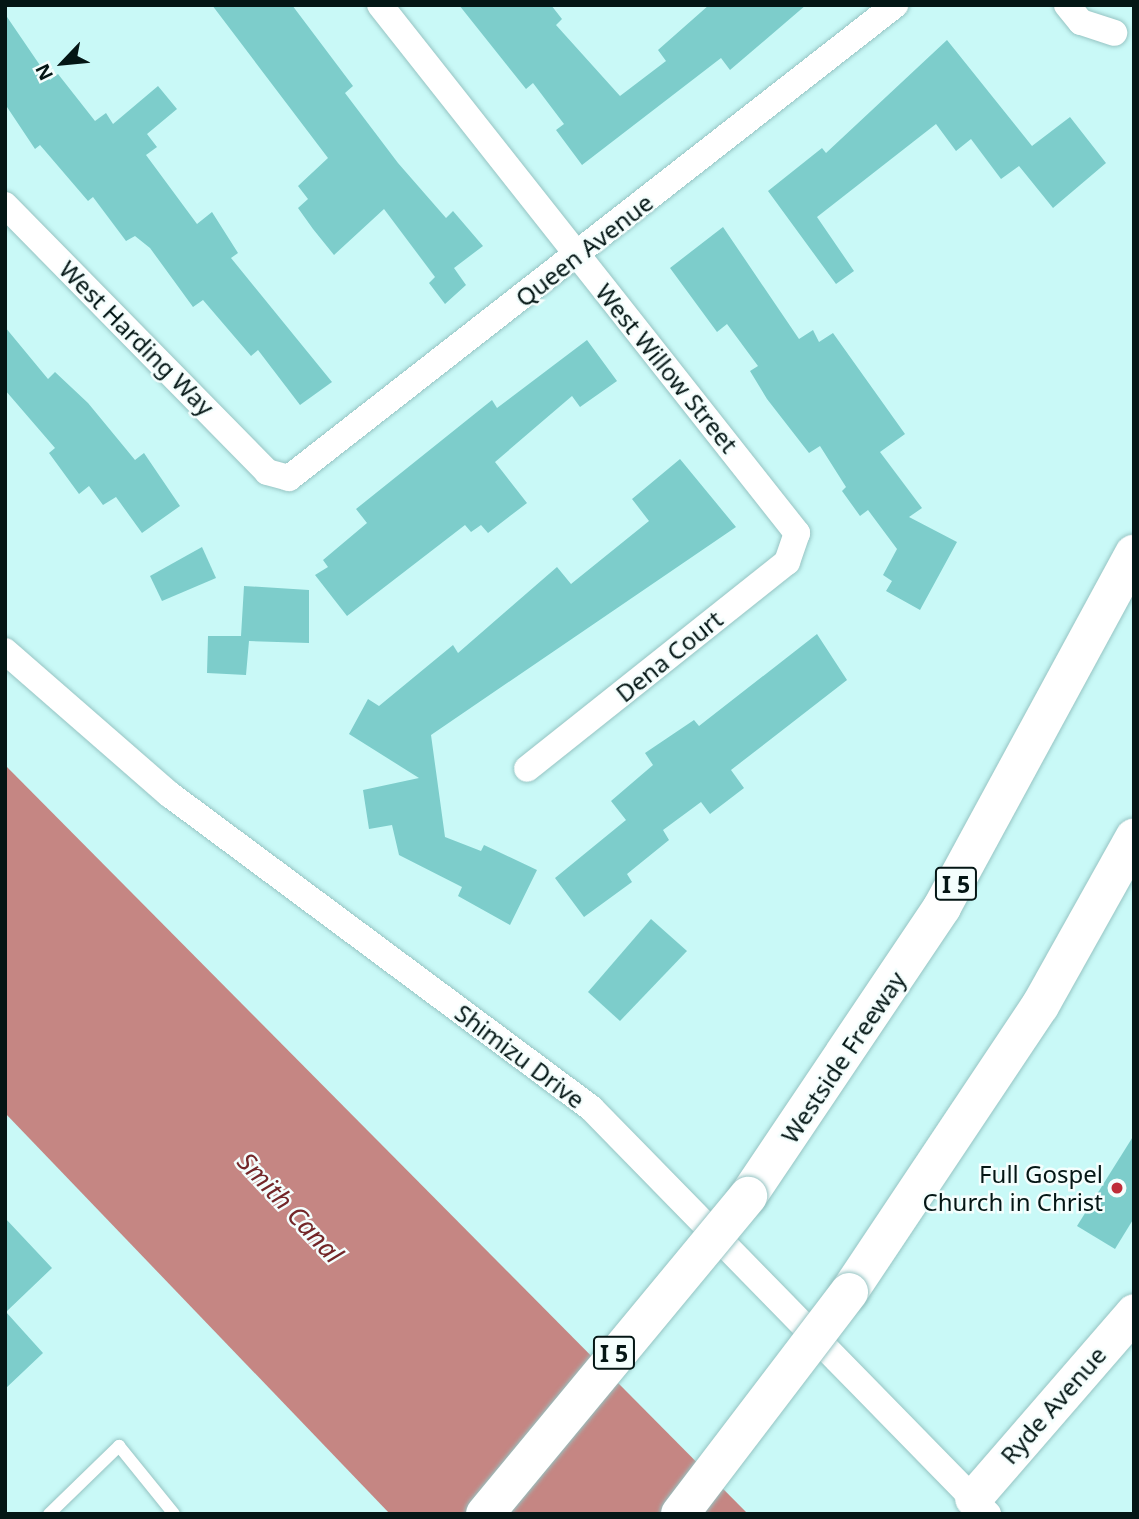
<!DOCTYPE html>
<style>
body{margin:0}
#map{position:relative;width:1139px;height:1519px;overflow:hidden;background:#c9f9f7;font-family:"Noto Sans",sans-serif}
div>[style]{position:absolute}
.water>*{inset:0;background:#c58683}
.building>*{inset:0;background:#7dcdcb}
.roads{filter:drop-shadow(0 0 2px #96c4c3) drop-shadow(0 0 2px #96c4c3)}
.lane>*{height:12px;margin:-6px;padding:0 6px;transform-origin:6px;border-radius:6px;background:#fff}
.street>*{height:26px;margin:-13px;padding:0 13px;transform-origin:13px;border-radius:13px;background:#fff}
.secondary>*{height:37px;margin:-18.5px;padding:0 18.5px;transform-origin:18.5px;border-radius:18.5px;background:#fff}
.highway>*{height:38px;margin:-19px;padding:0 19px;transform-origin:19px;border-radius:19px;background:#fff}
.bridges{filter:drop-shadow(0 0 2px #96c4c3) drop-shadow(0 0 2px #96c4c3)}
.highway-bridge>*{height:38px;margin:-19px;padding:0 19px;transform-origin:19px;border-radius:19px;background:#fff}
.dots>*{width:19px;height:19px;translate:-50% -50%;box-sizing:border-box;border:4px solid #f4fefd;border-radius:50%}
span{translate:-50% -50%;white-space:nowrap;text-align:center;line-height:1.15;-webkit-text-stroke:5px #f4fefd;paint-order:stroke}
.shield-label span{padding:2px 5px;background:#f4fefd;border:2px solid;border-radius:5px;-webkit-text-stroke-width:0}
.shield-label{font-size:23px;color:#041615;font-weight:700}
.street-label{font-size:24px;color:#041615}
.poi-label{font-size:24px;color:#041615}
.right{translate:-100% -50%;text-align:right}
.water-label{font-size:26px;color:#732628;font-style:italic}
.frame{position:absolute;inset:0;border:7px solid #041615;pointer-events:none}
.north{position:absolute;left:28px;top:28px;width:70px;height:70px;-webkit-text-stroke:5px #f4fefd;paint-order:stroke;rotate:244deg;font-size:19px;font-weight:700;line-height:28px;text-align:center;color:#041615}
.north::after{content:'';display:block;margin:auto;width:24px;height:32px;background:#041615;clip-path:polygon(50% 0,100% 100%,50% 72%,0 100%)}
</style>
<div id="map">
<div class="water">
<i style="clip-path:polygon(5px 765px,748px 1514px,390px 1514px,5px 1113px)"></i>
</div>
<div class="building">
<i style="clip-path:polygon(212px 5px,292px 5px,353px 86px,345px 93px,398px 163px,446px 218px,453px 211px,483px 246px,454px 268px,466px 285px,445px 304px,429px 283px,435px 277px,384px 209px,334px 255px,313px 229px,298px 208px,308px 199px,298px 186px,328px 158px)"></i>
<i style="clip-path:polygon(459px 5px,551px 5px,562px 19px,556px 25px,620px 96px,666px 61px,658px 50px,709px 5px,806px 5px,730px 70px,721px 58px,582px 165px,556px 130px,564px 124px,533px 83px,526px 89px)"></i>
<i style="clip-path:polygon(5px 14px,50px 80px,58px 74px,95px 121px,106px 113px,113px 124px,158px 86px,177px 109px,147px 134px,157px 147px,146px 155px,197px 224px,212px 212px,238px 253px,231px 258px,332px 382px,300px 405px,258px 350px,251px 356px,203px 300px,193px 307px,150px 248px,135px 236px,126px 241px,93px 197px,88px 201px,40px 145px,35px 149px,5px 104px)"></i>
<i style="clip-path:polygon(947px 40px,1032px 146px,1070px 117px,1106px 163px,1053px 208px,1019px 166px,1001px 179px,971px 139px,956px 151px,936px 124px,817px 217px,854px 271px,836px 284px,768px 191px,822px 148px,826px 153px)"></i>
<i style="clip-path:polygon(723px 227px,799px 339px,813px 330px,819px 342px,833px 333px,905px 434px,880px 452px,922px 508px,909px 517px,957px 542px,920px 610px,886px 591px,892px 581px,883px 575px,897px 549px,868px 510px,860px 516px,842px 491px,846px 487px,820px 446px,809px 453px,767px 399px,750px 371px,758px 366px,727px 324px,717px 332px,670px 268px)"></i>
<i style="clip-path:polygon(5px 327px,48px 379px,55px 372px,88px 403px,135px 460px,144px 453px,180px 506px,142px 533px,116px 497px,103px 505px,89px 486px,79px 494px,49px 453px,55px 448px,5px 390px)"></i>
<i style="clip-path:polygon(587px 340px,617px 381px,580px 407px,572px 396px,495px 462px,527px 503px,488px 533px,481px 525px,471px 532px,465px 525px,347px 616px,315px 575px,328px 567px,323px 560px,367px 523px,356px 509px,492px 400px,497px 408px)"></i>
<i style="clip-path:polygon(680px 459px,736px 527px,431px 735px,445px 837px,481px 851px,484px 845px,537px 870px,510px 925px,458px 896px,462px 887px,399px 855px,392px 825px,369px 829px,363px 790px,419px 778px,349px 734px,368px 699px,379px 706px,453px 645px,458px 653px,557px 567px,571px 584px,649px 521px,632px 499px)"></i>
<i style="clip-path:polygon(202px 547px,216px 578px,162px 601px,150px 576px)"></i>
<i style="clip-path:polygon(244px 586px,309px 590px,309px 643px,249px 641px,246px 675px,207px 673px,208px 636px,241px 636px)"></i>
<i style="clip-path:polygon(817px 634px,847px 680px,731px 770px,744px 788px,710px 814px,701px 802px,663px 830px,669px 840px,627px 874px,632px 882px,584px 917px,555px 878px,626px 820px,611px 801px,653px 765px,645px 753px,694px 720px,699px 726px)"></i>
<i style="clip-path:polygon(651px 919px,687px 951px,620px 1021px,588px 992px)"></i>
<i style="clip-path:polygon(1134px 1135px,1134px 1218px,1115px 1249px,1077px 1226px)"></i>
<i style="clip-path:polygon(5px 1218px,52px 1268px,6px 1312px,43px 1353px,5px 1389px)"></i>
</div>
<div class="roads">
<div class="lane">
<i style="left:49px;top:1514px;width:98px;rotate:-44.2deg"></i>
<i style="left:119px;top:1446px;width:87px;rotate:51deg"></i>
</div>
<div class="street">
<i style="left:380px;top:5px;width:673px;rotate:51.7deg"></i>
<i style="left:797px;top:533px;width:31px;rotate:109deg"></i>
<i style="left:787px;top:562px;width:332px;rotate:141.5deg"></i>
<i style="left:1067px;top:5px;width:22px;rotate:51deg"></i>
<i style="left:1081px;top:22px;width:35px;rotate:18deg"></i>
<i style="left:5px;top:205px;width:374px;rotate:45.5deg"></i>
<i style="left:267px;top:472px;width:23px;rotate:15deg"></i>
<i style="left:289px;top:478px;width:769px;rotate:-37.97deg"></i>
<i style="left:5px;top:651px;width:218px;rotate:41.1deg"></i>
<i style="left:169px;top:794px;width:526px;rotate:36.65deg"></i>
<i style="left:591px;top:1108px;width:568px;rotate:45.64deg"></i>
</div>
<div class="secondary">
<i style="left:973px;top:1498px;width:246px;rotate:-49.1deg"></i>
</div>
<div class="highway">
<i style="left:748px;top:1196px;width:348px;rotate:-56.1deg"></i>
<i style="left:942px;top:907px;width:402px;rotate:-61.5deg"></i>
<i style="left:849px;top:1292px;width:344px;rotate:-56.3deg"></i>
<i style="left:1040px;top:1006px;width:193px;rotate:-60.8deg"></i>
</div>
</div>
<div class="bridges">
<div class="highway-bridge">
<i style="left:485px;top:1514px;width:413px;rotate:-50.4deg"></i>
<i style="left:680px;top:1514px;width:279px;rotate:-52.7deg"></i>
</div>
</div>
<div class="dots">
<i style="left:1117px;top:1188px;background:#be2d39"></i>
</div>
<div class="shield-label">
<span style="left:956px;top:884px">I 5</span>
<span style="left:614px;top:1353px">I 5</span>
</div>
<div class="street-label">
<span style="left:584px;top:250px;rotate:-38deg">Queen Avenue</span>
<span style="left:137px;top:338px;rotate:45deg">West Harding Way</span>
<span style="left:667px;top:368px;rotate:51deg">West Willow Street</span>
<span style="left:669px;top:656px;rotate:-39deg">Dena Court</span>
<span style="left:520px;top:1056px;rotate:37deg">Shimizu Drive</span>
<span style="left:843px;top:1057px;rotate:-56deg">Westside Freeway</span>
<span style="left:1053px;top:1405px;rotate:-49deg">Ryde Avenue</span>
</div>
<div class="poi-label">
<span class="right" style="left:1103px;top:1188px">Full Gospel<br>Church in Christ</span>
</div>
<div class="water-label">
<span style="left:290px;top:1208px;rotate:47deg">Smith Canal</span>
</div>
<div class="frame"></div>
<div class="north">N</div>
</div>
